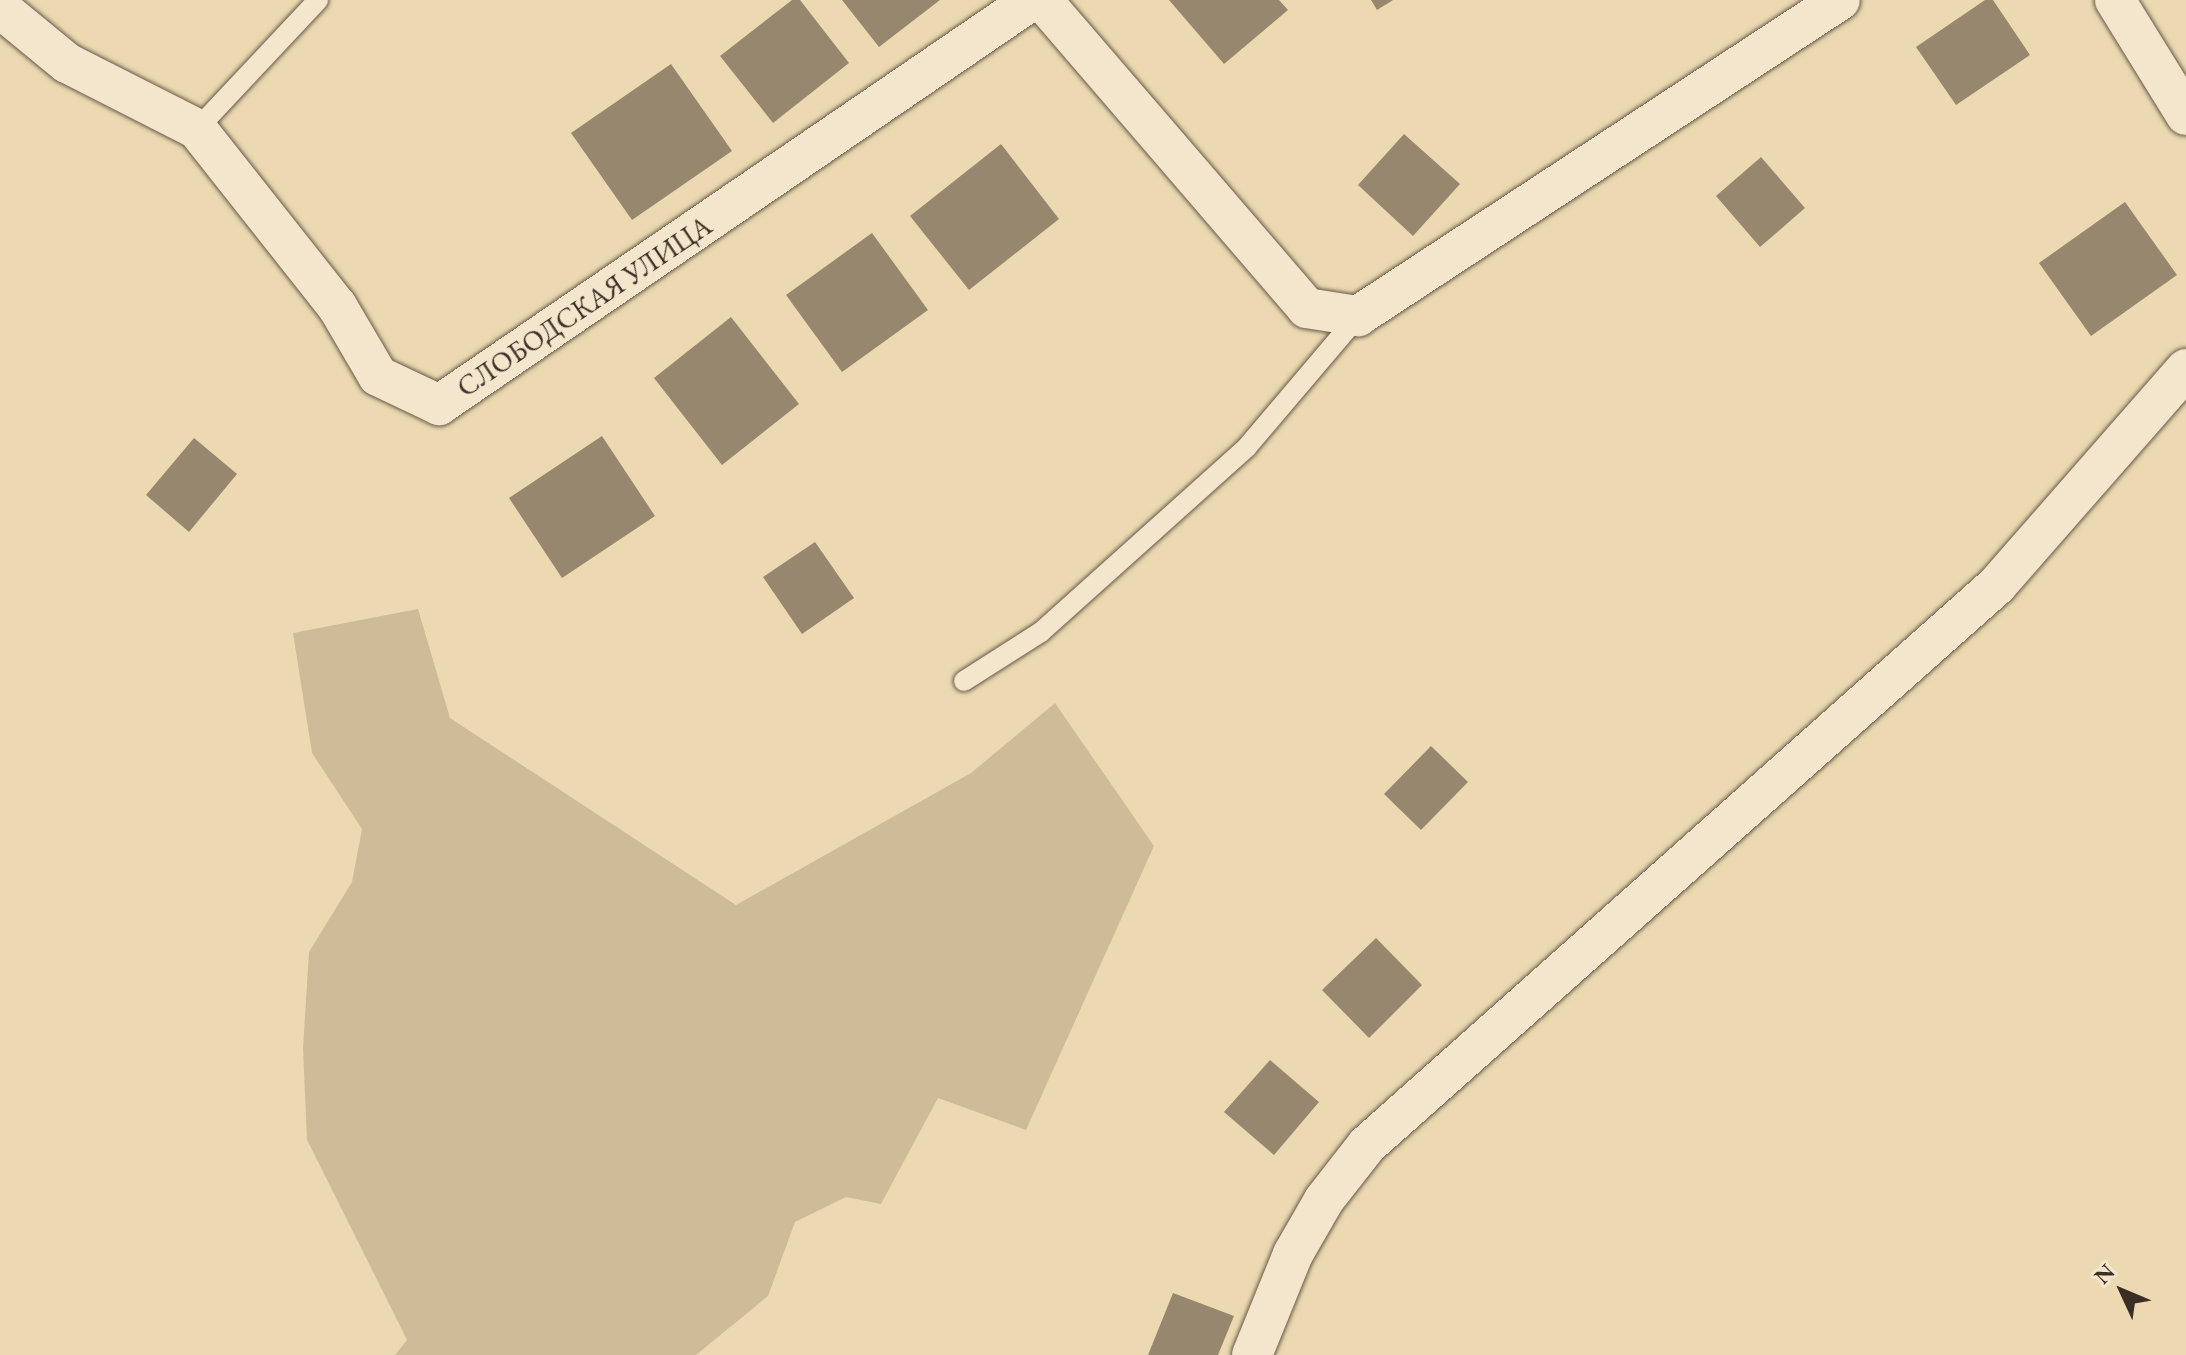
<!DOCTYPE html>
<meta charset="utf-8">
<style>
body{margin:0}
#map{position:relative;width:2186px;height:1355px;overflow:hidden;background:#ecd9b1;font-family:"EB Garamond",serif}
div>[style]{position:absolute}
.green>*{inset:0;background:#cebc99}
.building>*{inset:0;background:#97876e}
.roads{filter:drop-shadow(0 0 2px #665a48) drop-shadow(0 0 2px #665a48)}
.service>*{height:20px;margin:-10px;padding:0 10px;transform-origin:10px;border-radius:10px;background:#f3e6cc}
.minor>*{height:40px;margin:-20px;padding:0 20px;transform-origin:20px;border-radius:20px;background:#f3e6cc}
span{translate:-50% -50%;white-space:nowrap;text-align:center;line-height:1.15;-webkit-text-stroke:6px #f3e6cc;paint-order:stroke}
.street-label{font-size:28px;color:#3a2f25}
.north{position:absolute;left:2082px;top:1251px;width:80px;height:80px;-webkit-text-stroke:6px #f3e6cc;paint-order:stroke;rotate:314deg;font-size:22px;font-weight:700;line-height:32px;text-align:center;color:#3a2f25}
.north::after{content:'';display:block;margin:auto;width:28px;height:36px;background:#3a2f25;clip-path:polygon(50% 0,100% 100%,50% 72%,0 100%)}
</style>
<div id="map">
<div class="green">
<i style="clip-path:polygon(418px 609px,450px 718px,736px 905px,971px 773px,1055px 703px,1154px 846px,1026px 1130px,938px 1098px,881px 1204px,846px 1197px,795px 1222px,768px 1296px,696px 1355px,395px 1355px,407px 1340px,307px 1140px,303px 1048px,309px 952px,352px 882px,362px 829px,312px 753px,293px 633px)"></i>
</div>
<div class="building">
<i style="clip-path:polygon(792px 0,800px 0,849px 63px,773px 123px,720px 56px)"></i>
<i style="clip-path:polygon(842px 0,940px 0,879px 47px)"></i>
<i style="clip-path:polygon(1169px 0,1279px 0,1288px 10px,1224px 64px)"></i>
<i style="clip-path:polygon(1371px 0,1393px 0,1377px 10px)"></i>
<i style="clip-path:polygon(1985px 0,1993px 0,2030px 55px,1956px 105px,1916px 47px)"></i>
<i style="clip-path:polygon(671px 64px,732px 151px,632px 220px,571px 133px)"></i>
<i style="clip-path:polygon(1404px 134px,1460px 184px,1413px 236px,1358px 185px)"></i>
<i style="clip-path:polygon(1001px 144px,1059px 219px,969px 290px,910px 216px)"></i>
<i style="clip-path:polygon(1761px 157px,1805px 208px,1760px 247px,1716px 196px)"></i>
<i style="clip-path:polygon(2125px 202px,2177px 275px,2091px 336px,2039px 263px)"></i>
<i style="clip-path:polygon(872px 233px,928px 310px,842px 372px,786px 295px)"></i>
<i style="clip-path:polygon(731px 317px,799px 404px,722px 465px,654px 378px)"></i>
<i style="clip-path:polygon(602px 436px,655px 516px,562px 578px,509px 498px)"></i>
<i style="clip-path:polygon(194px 438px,237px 474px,189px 532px,146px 495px)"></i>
<i style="clip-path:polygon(815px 542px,854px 598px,802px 634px,763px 577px)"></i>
<i style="clip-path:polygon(1431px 746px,1468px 782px,1421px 830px,1384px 794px)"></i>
<i style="clip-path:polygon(1376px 938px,1422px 985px,1369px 1038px,1322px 990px)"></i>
<i style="clip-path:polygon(1270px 1060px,1319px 1102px,1274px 1155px,1224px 1112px)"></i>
<i style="clip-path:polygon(1173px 1293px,1234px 1316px,1218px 1355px,1148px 1355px)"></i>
</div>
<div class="roads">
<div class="service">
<i style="left:197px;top:129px;width:177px;rotate:-46.8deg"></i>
<i style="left:964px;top:681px;width:91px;rotate:-32.5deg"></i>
<i style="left:1041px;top:632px;width:277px;rotate:-41.9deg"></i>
<i style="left:1247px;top:447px;width:172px;rotate:-49.7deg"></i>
</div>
<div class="minor">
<i style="left:1042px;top:0;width:406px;rotate:49.3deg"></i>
<i style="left:1307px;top:308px;width:52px;rotate:8.9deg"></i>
<i style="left:1358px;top:316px;width:576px;rotate:-33.25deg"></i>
<i style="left:2115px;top:0;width:135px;rotate:58.3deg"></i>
<i style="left:0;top:8px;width:87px;rotate:39.4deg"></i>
<i style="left:67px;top:63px;width:146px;rotate:26.9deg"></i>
<i style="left:197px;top:129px;width:226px;rotate:51.7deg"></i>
<i style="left:337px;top:306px;width:81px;rotate:59.6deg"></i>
<i style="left:378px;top:376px;width:68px;rotate:25.4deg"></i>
<i style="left:439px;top:405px;width:718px;rotate:-34.33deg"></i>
<i style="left:1252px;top:1355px;width:109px;rotate:-67.9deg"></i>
<i style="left:1293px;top:1254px;width:62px;rotate:-60.1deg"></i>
<i style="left:1324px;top:1200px;width:70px;rotate:-52deg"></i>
<i style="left:1367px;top:1145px;width:843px;rotate:-41.63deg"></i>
<i style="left:1997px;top:585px;width:287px;rotate:-48.8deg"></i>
</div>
</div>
<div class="street-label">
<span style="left:584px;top:306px;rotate:-34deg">СЛОБОДСКАЯ УЛИЦА</span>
</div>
<div class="north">N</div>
</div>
